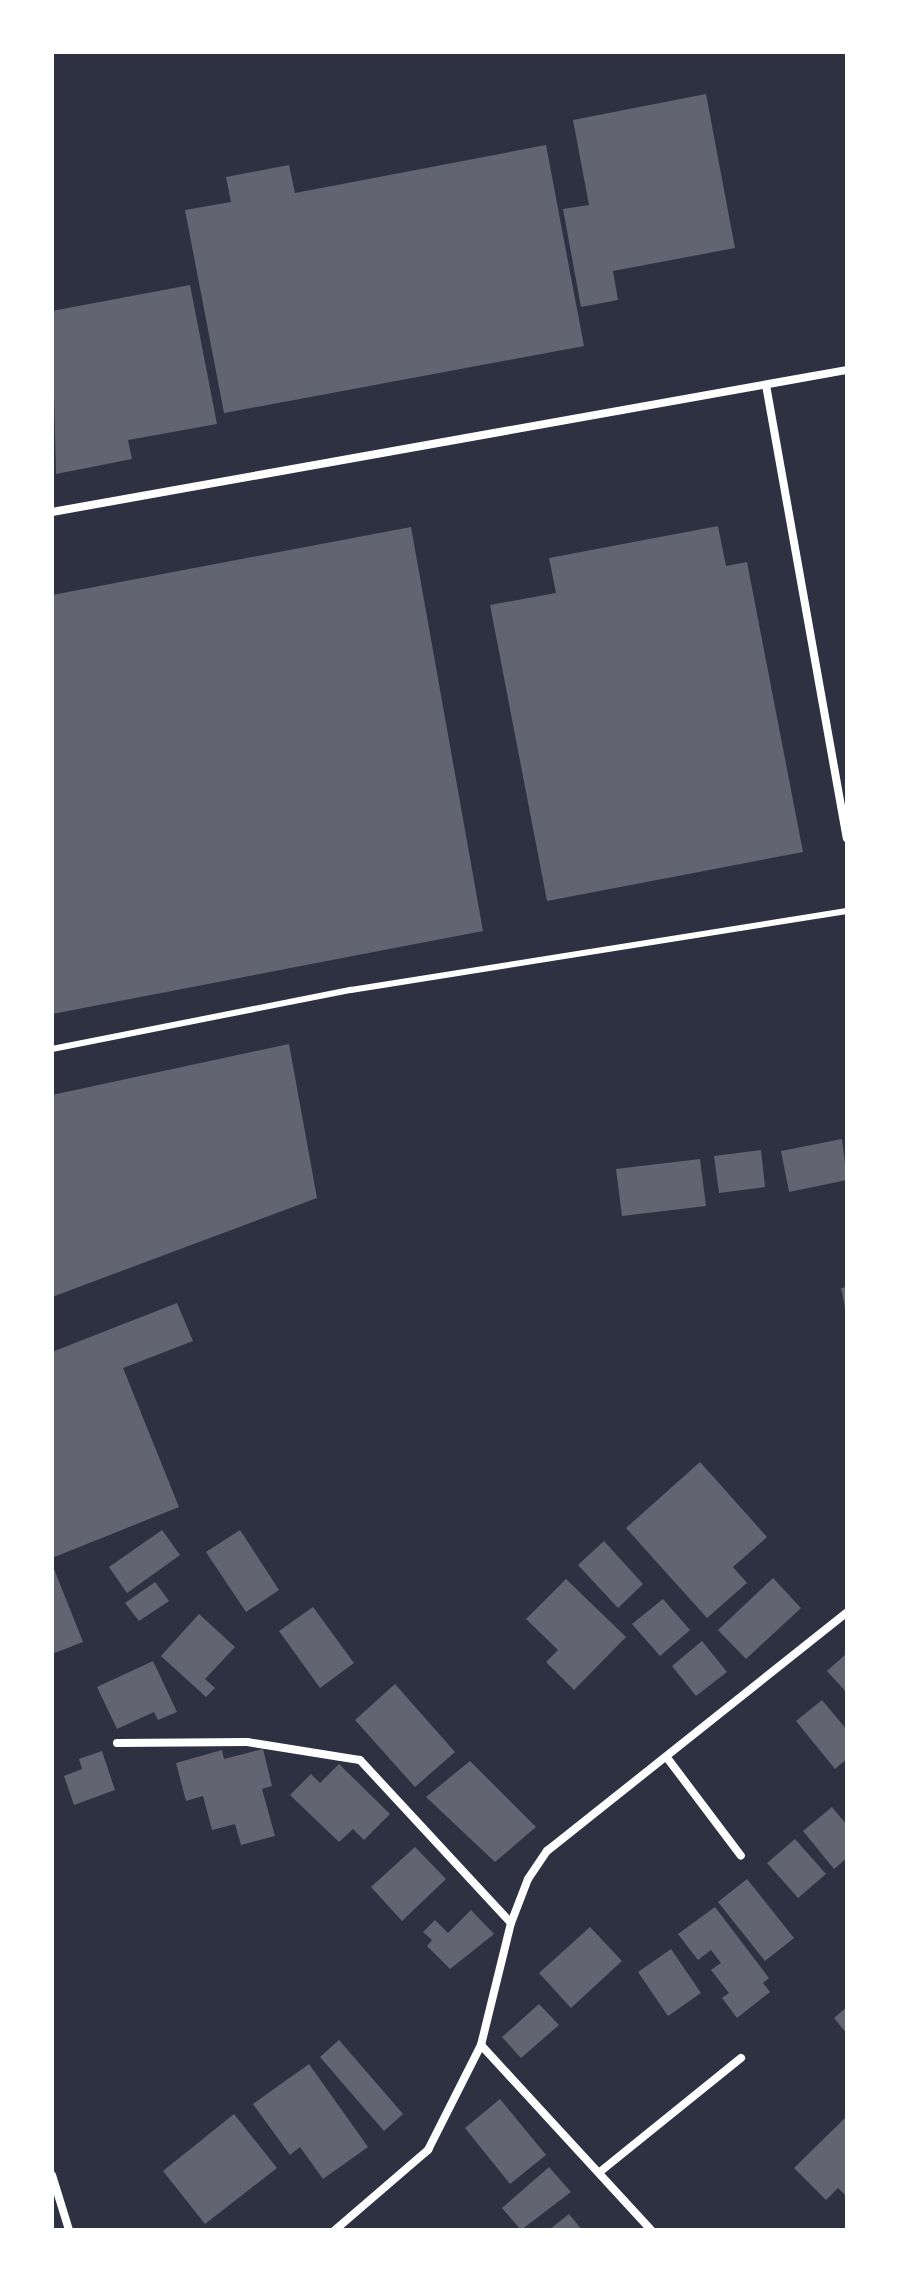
<!DOCTYPE html>
<style>
body{margin:0}
#map{position:relative;width:899px;height:2282px;overflow:hidden;background:#2d3142;font-family:"PT Sans",sans-serif}
div>[style]{position:absolute}
.building>*{inset:0;background:#626471}
.service>*{height:6px;margin:-3px;padding:0 3px;transform-origin:3px;border-radius:3px;background:#fff}
.minor>*{height:8px;margin:-4px;padding:0 4px;transform-origin:4px;border-radius:4px;background:#fff}
span{translate:-50% -50%;white-space:nowrap;text-align:center;line-height:1.15;-webkit-text-stroke:7px #fff;paint-order:stroke}
.frame{position:absolute;inset:0;border:54px solid #fff;pointer-events:none}
</style>
<div id="map">
<div class="building">
<i style="clip-path:polygon(706px 94px,735px 248px,613px 271px,618px 300px,581px 307px,563px 209px,589px 205px,573px 120px)"></i>
<i style="clip-path:polygon(546px 145px,584px 346px,224px 413px,185px 210px,231px 202px,226px 177px,289px 165px,295px 193px)"></i>
<i style="clip-path:polygon(190px 285px,217px 424px,128px 440px,132px 459px,56px 474px,52px 311px)"></i>
<i style="clip-path:polygon(718px 526px,726px 566px,747px 562px,803px 852px,547px 901px,490px 605px,556px 593px,549px 558px)"></i>
<i style="clip-path:polygon(411px 527px,483px 931px,52px 1014px,52px 595px)"></i>
<i style="clip-path:polygon(289px 1044px,317px 1198px,52px 1297px,52px 1095px)"></i>
<i style="clip-path:polygon(842px 1139px,847px 1180px,789px 1192px,781px 1151px)"></i>
<i style="clip-path:polygon(761px 1150px,765px 1187px,719px 1193px,714px 1156px)"></i>
<i style="clip-path:polygon(700px 1159px,706px 1206px,622px 1216px,616px 1169px)"></i>
<i style="clip-path:polygon(847px 1287px,847px 1312px,846px 1312px,841px 1288px)"></i>
<i style="clip-path:polygon(177px 1303px,193px 1341px,123px 1368px,179px 1507px,52px 1558px,52px 1352px)"></i>
<i style="clip-path:polygon(700px 1462px,767px 1537px,733px 1567px,747px 1583px,707px 1618px,626px 1528px)"></i>
<i style="clip-path:polygon(162px 1530px,180px 1555px,127px 1593px,109px 1567px)"></i>
<i style="clip-path:polygon(240px 1530px,279px 1590px,246px 1612px,206px 1552px)"></i>
<i style="clip-path:polygon(604px 1541px,643px 1584px,618px 1608px,578px 1565px)"></i>
<i style="clip-path:polygon(52px 1564px,83px 1642px,52px 1654px)"></i>
<i style="clip-path:polygon(773px 1578px,801px 1608px,746px 1659px,718px 1630px)"></i>
<i style="clip-path:polygon(566px 1579px,626px 1637px,574px 1690px,546px 1662px,558px 1650px,526px 1619px)"></i>
<i style="clip-path:polygon(155px 1582px,169px 1601px,139px 1621px,125px 1603px)"></i>
<i style="clip-path:polygon(663px 1599px,690px 1630px,660px 1656px,632px 1624px)"></i>
<i style="clip-path:polygon(313px 1607px,354px 1663px,320px 1688px,279px 1631px)"></i>
<i style="clip-path:polygon(199px 1614px,235px 1647px,205px 1679px,215px 1688px,206px 1697px,161px 1656px)"></i>
<i style="clip-path:polygon(702px 1641px,727px 1672px,696px 1696px,672px 1666px)"></i>
<i style="clip-path:polygon(847px 1653px,847px 1693px,827px 1671px)"></i>
<i style="clip-path:polygon(153px 1661px,177px 1712px,158px 1720px,154px 1712px,117px 1729px,97px 1687px)"></i>
<i style="clip-path:polygon(395px 1684px,455px 1752px,415px 1787px,355px 1720px)"></i>
<i style="clip-path:polygon(822px 1700px,847px 1730px,847px 1759px,835px 1769px,796px 1721px)"></i>
<i style="clip-path:polygon(263px 1749px,272px 1786px,262px 1789px,275px 1836px,241px 1845px,235px 1824px,212px 1830px,203px 1796px,186px 1801px,176px 1763px,222px 1750px,224px 1759px)"></i>
<i style="clip-path:polygon(102px 1751px,115px 1790px,74px 1805px,64px 1776px,82px 1769px,79px 1759px)"></i>
<i style="clip-path:polygon(470px 1761px,536px 1827px,495px 1862px,426px 1797px)"></i>
<i style="clip-path:polygon(339px 1764px,390px 1814px,364px 1840px,353px 1829px,339px 1842px,290px 1795px,311px 1774px,320px 1783px)"></i>
<i style="clip-path:polygon(832px 1807px,847px 1825px,847px 1858px,834px 1869px,803px 1831px)"></i>
<i style="clip-path:polygon(795px 1839px,826px 1874px,798px 1898px,767px 1863px)"></i>
<i style="clip-path:polygon(415px 1847px,446px 1879px,402px 1921px,371px 1887px)"></i>
<i style="clip-path:polygon(747px 1879px,794px 1938px,765px 1961px,718px 1902px)"></i>
<i style="clip-path:polygon(715px 1907px,769px 1978px,763px 1983px,770px 1992px,737px 2018px,722px 1998px,729px 1993px,711px 1970px,721px 1963px,711px 1950px,698px 1960px,678px 1934px)"></i>
<i style="clip-path:polygon(471px 1910px,494px 1934px,450px 1969px,427px 1946px,432px 1940px,423px 1932px,435px 1920px,448px 1933px)"></i>
<i style="clip-path:polygon(590px 1927px,622px 1961px,571px 2008px,539px 1973px)"></i>
<i style="clip-path:polygon(671px 1949px,701px 1993px,668px 2016px,638px 1972px)"></i>
<i style="clip-path:polygon(539px 2004px,559px 2025px,521px 2058px,502px 2037px)"></i>
<i style="clip-path:polygon(847px 2007px,847px 2034px,834px 2018px)"></i>
<i style="clip-path:polygon(339px 2040px,403px 2114px,384px 2131px,320px 2057px)"></i>
<i style="clip-path:polygon(309px 2064px,368px 2147px,323px 2179px,300px 2147px,290px 2155px,253px 2104px)"></i>
<i style="clip-path:polygon(500px 2099px,546px 2155px,510px 2184px,465px 2128px)"></i>
<i style="clip-path:polygon(234px 2114px,277px 2168px,205px 2224px,163px 2171px)"></i>
<i style="clip-path:polygon(847px 2116px,847px 2197px,838px 2188px,826px 2200px,794px 2168px)"></i>
<i style="clip-path:polygon(549px 2167px,571px 2192px,521px 2230px,502px 2208px)"></i>
<i style="clip-path:polygon(569px 2214px,582px 2230px,549px 2230px)"></i>
</div>
<div class="service">
<i style="left:52px;top:1049px;width:305px;rotate:-11.2deg"></i>
<i style="left:351px;top:990px;width:502px;rotate:-9.05deg"></i>
</div>
<div class="minor">
<i style="left:766px;top:385px;width:460px;rotate:79.9deg"></i>
<i style="left:52px;top:512px;width:808px;rotate:-10.13deg"></i>
<i style="left:117px;top:1743px;width:130px;rotate:-0.4deg"></i>
<i style="left:247px;top:1742px;width:114px;rotate:9.1deg"></i>
<i style="left:360px;top:1760px;width:222px;rotate:47.2deg"></i>
<i style="left:668px;top:1759px;width:121px;rotate:53deg"></i>
<i style="left:481px;top:2045px;width:251px;rotate:47.4deg"></i>
<i style="left:601px;top:2171px;width:180px;rotate:-38.9deg"></i>
<i style="left:52px;top:2175px;width:58px;rotate:72.8deg"></i>
<i style="left:335px;top:2230px;width:123px;rotate:-40.7deg"></i>
<i style="left:428px;top:2150px;width:118px;rotate:-63.2deg"></i>
<i style="left:481px;top:2045px;width:126px;rotate:-76.2deg"></i>
<i style="left:511px;top:1923px;width:47px;rotate:-68.9deg"></i>
<i style="left:528px;top:1879px;width:34px;rotate:-56deg"></i>
<i style="left:547px;top:1851px;width:384px;rotate:-38.5deg"></i>
</div>
<div class="frame"></div>
</div>
